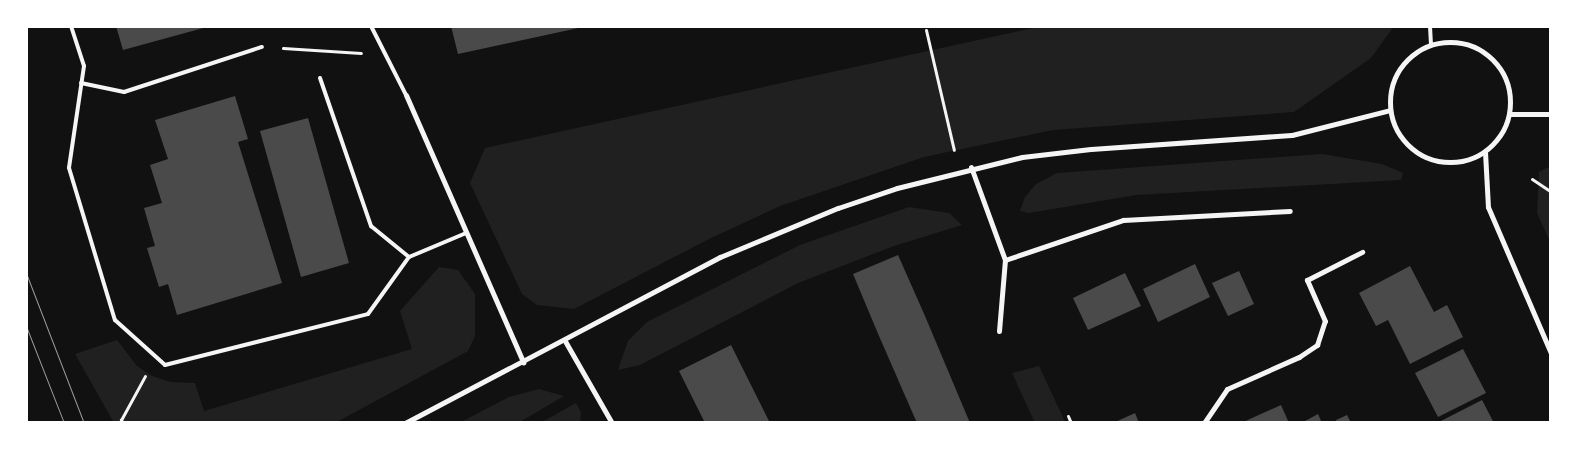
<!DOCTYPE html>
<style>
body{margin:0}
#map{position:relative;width:1577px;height:449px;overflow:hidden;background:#111;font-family:Mulish,sans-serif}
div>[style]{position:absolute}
.green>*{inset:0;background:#202020}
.building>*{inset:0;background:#4a4a4a}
.path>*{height:3px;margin:-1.5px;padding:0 1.5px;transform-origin:1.5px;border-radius:1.5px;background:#f5f5f5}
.service>*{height:4px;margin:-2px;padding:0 2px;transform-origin:2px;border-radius:2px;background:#f5f5f5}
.minor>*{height:5px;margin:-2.5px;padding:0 2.5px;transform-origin:2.5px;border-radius:2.5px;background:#f5f5f5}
.minor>.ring{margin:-2.5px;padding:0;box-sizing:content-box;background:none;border:5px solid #f5f5f5;border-radius:50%}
.tram>*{height:1px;margin:-0.5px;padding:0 0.5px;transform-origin:0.5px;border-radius:0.5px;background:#9a9a9a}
span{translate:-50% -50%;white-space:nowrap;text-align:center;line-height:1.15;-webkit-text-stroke:4px #fff;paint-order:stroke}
.frame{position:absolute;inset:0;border:28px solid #fff;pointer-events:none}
</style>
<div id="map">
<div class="green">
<i style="clip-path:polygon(1042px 26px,1394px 26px,1371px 58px,1294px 112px,1053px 130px,924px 157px,780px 206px,709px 239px,574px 309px,537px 305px,522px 294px,470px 183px,485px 148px)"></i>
<i style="clip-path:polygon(1322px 154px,1382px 164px,1403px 173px,1401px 180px,1136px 195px,1029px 213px,1020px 211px,1025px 197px,1036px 184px,1057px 173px)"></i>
<i style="clip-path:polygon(1551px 166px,1551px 244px,1537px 213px,1539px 172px)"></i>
<i style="clip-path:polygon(909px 207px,949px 213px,962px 225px,894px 246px,798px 283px,640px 365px,618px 370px,628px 341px,647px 322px,800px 245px)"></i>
<i style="clip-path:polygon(439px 267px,458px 270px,475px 294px,475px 336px,468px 351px,335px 423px,114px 423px,75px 354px,117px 340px,137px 366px,152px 376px,171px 382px,195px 383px,204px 411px,412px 349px,400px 311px)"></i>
<i style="clip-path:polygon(1039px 366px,1062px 415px,1065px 423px,1035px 423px,1012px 373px)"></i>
<i style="clip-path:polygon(539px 389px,564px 396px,518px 423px,459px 423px,509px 397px)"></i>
<i style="clip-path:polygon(576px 403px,581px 412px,580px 423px,540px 423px)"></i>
</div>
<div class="building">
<i style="clip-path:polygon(116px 26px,207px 26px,207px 27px,123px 50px)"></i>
<i style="clip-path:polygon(451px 26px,583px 26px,583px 27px,458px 54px)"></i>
<i style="clip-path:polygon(235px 96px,248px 139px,238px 142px,282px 283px,177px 315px,168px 284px,159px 287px,147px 248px,155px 246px,144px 208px,162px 203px,150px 165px,168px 159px,155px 120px)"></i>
<i style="clip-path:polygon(308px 118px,349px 263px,301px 277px,260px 131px)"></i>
<i style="clip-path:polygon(898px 255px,925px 316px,970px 423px,917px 423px,879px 336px,853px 274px)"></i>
<i style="clip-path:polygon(1195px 264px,1210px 297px,1158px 322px,1143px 289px)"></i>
<i style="clip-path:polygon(1410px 266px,1434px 312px,1447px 305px,1463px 337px,1410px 364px,1388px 320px,1376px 326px,1359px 293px)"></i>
<i style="clip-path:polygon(1239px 271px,1254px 304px,1228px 316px,1212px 283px)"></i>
<i style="clip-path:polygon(1125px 273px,1141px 306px,1088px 330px,1073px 298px)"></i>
<i style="clip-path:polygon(731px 345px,770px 423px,705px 423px,679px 371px)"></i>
<i style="clip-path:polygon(1463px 349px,1486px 393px,1438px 417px,1415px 373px)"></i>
<i style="clip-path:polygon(1482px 400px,1494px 423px,1437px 423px)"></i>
<i style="clip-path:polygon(1281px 405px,1289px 423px,1241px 423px)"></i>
<i style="clip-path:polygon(1135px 413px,1139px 423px,1113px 423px)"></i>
<i style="clip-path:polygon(1318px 414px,1322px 423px,1306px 423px,1305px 421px)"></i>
<i style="clip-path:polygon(1347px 415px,1351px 423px,1337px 423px,1336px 420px)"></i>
</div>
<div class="path">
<i style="left:926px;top:30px;width:123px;rotate:76.9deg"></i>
<i style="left:283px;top:48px;width:78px;rotate:3.7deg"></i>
<i style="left:1532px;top:179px;width:23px;rotate:34deg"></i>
<i style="left:1068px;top:416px;width:8px;rotate:67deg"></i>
<i style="left:123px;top:423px;width:4px;rotate:-124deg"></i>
<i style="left:121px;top:420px;width:50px;rotate:-61.4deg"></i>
</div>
<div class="service">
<i style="left:71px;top:26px;width:42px;rotate:72deg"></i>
<i style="left:84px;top:66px;width:103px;rotate:98.4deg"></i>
<i style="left:69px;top:168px;width:159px;rotate:73.2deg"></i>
<i style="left:115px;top:320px;width:67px;rotate:42deg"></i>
<i style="left:165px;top:365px;width:209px;rotate:-14.1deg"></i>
<i style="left:368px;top:314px;width:70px;rotate:-54.3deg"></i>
<i style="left:409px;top:257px;width:62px;rotate:-22.8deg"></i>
<i style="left:371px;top:26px;width:77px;rotate:63.1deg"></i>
<i style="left:1430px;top:26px;width:18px;rotate:87deg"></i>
<i style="left:320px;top:78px;width:157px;rotate:71deg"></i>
<i style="left:371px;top:226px;width:49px;rotate:39.2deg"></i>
<i style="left:81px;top:83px;width:44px;rotate:11.8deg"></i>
<i style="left:124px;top:92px;width:145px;rotate:-18.1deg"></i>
</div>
<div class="minor">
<i class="ring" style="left:1390px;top:42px;width:115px;height:115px"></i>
<i style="left:406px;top:95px;width:292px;rotate:66.3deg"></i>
<i style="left:1509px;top:114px;width:42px"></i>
<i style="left:1485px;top:152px;width:55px;rotate:86.9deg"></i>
<i style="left:1488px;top:207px;width:159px;rotate:66.7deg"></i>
<i style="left:971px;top:167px;width:99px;rotate:69.9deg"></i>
<i style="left:1005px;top:260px;width:125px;rotate:-18.7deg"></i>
<i style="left:1123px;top:220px;width:167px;rotate:-3.1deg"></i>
<i style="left:999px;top:331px;width:71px;rotate:-85.2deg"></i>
<i style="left:565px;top:341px;width:95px;rotate:60.2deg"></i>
<i style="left:405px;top:423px;width:356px;rotate:-27.8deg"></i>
<i style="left:720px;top:257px;width:128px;rotate:-22.6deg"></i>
<i style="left:838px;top:208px;width:62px;rotate:-18.7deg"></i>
<i style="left:897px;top:188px;width:129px;rotate:-13.9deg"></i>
<i style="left:1022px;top:157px;width:69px;rotate:-6.6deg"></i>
<i style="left:1091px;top:149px;width:201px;rotate:-4deg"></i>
<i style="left:1292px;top:135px;width:101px;rotate:-14.3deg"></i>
<i style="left:1204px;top:423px;width:41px;rotate:-55.9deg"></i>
<i style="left:1227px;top:389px;width:79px;rotate:-24deg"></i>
<i style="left:1299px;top:357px;width:22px;rotate:-34deg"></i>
<i style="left:1317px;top:345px;width:25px;rotate:-72deg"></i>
<i style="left:1325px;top:321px;width:45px;rotate:-113.7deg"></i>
<i style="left:1307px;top:280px;width:62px;rotate:-27deg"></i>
</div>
<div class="tram">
<i style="left:26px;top:273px;width:161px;rotate:68.9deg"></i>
<i style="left:26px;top:326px;width:104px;rotate:68.6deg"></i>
</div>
<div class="frame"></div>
</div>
